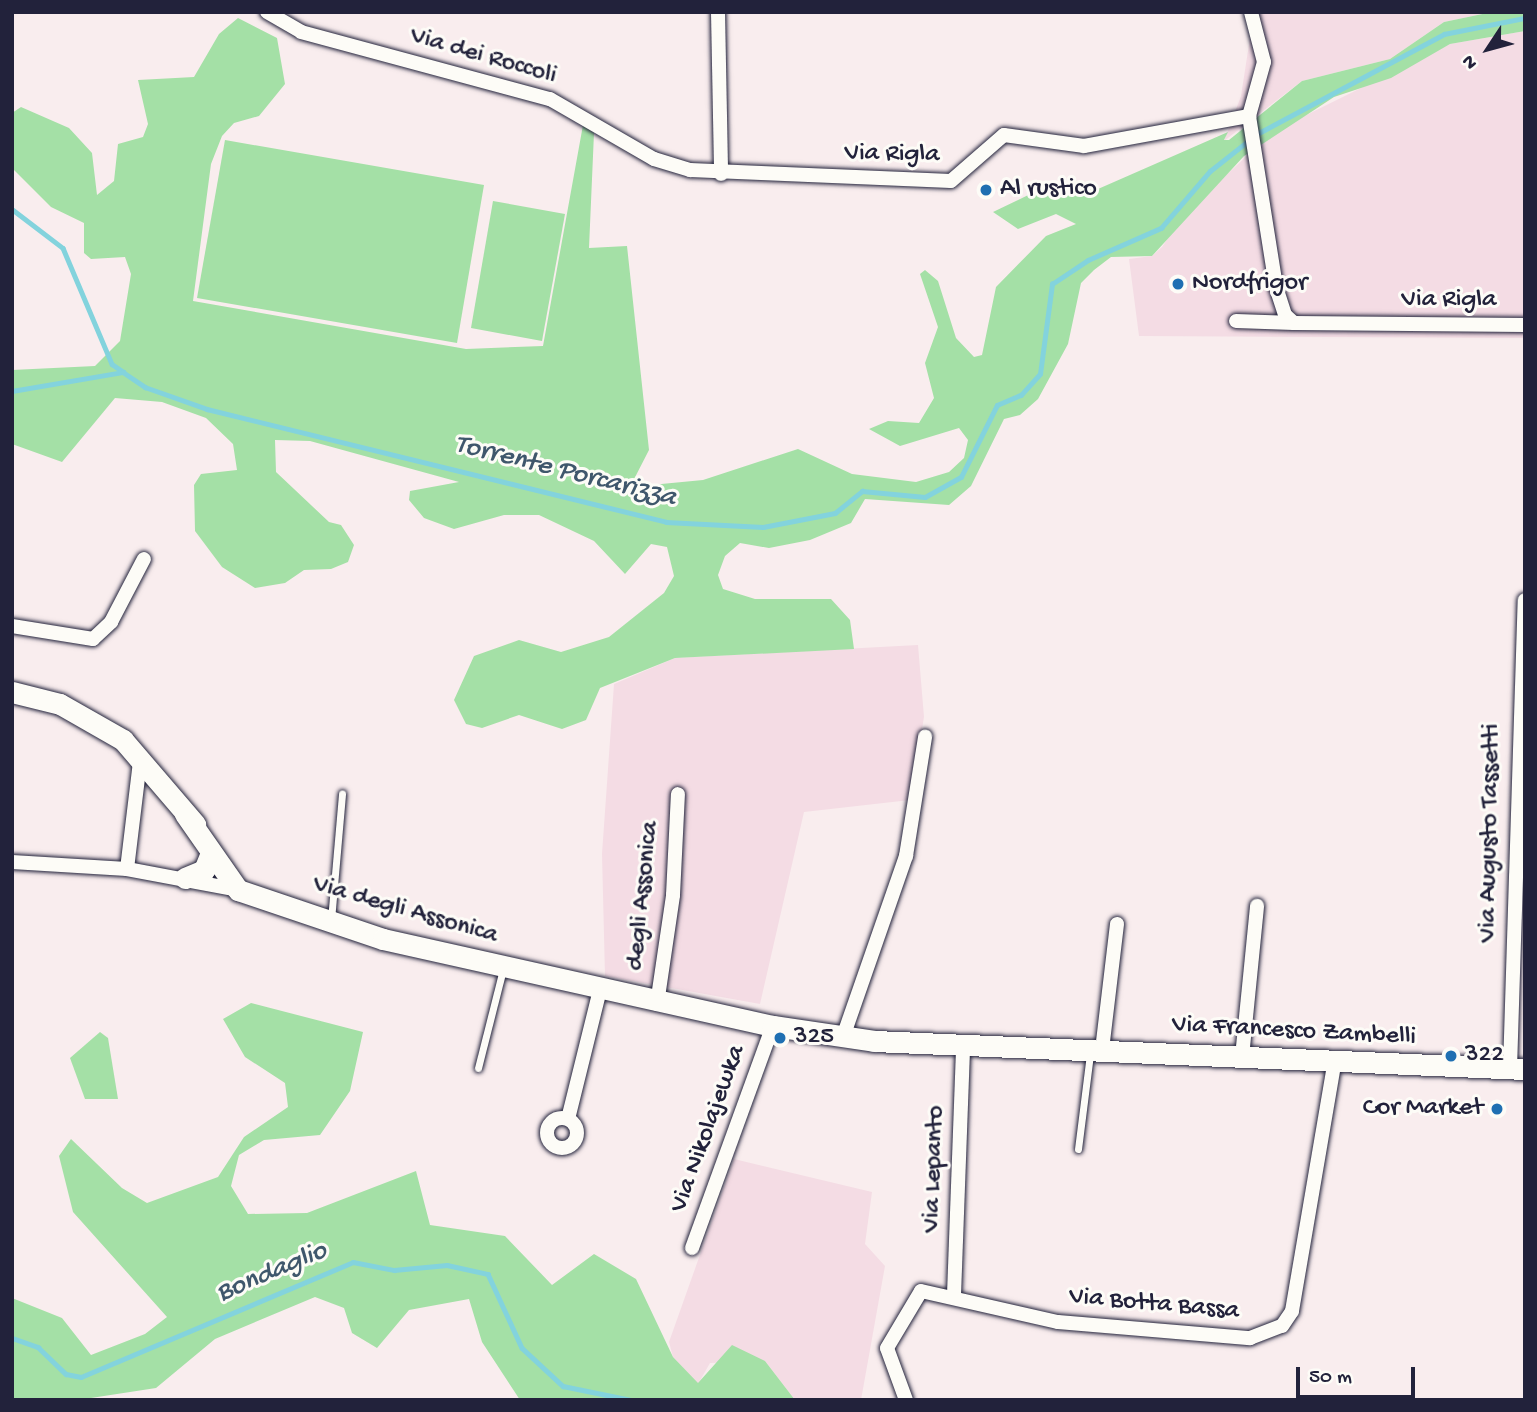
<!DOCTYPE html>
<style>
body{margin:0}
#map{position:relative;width:1537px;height:1412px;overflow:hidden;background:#f9edee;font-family:"Gochi Hand",sans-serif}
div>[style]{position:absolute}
.built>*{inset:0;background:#f4dce4}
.green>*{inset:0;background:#a4e0a6}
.stream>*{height:4.5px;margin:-2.25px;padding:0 2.25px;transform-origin:2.25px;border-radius:2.25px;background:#83d3dd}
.roads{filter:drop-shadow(0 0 2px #22223b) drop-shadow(0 0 2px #22223b)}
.lane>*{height:7px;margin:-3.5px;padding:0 3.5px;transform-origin:3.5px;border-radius:3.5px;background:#fdfcf7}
.street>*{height:14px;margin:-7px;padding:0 7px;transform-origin:7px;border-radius:7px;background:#fdfcf7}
.street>.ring{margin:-7px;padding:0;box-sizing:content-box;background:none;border:14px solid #fdfcf7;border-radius:50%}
.secondary>*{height:21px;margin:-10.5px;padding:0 10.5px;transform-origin:10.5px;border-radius:10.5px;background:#fdfcf7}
.dots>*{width:19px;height:19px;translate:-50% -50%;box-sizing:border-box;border:4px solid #fdfcf7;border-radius:50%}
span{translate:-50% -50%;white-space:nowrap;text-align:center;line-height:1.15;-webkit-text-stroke:6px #fdfcf7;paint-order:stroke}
.street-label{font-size:26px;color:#22223b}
.poi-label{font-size:26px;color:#22223b}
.left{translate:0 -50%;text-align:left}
.right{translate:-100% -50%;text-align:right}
.water-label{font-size:28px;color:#3f576c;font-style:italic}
.frame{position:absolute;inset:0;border:14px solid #22223b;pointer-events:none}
.north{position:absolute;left:1453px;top:14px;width:70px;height:70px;-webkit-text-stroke:5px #fdfcf7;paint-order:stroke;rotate:234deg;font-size:19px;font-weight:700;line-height:28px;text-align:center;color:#22223b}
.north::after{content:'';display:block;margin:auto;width:24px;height:32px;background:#22223b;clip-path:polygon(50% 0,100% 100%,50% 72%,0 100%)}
.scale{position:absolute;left:1296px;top:1367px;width:119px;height:32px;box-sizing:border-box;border:4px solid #22223b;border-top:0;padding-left:9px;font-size:21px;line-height:24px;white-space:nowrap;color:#22223b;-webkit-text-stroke:5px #fdfcf7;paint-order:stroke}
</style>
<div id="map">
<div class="built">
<i style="clip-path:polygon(1254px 12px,1492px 12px,1444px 22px,1390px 59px,1302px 81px,1224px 141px,1241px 96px)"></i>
<i style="clip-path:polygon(1525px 31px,1525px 338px,1139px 336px,1129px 259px,1152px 256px,1162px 247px,1184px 214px,1274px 131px,1450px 44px)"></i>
<i style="clip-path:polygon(918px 645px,924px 717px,910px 800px,804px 812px,760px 1004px,605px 976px,602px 854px,614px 684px,675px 658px)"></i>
<i style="clip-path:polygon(734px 1159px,872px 1192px,865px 1244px,885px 1266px,861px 1400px,795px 1400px,765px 1361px,710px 1363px,698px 1384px,673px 1357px,669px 1342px)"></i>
</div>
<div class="green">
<i style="clip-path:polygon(1492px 12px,1525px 12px,1525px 31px,1450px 44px,1391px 78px,1334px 97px,1244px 156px,1152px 256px,1111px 257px,1094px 270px,1081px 283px,1068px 344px,1038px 399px,1020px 415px,1004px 419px,971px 486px,949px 505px,865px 499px,851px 523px,810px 540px,769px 548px,740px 543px,725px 556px,718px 575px,723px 589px,755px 599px,831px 599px,850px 620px,854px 649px,675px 658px,600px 688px,586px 720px,562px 729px,519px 715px,482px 728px,466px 724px,454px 700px,474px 656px,519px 640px,561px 652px,609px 637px,664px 593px,674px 576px,667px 547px,651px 544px,625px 574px,594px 541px,539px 515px,504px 515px,454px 529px,424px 518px,409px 500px,410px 491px,459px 482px,310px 441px,275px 440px,276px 472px,329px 522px,341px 525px,354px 545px,348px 562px,331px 569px,304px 570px,285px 583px,255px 588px,222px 567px,195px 531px,194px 485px,201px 474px,237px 470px,233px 444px,206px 418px,162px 402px,115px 398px,62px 462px,12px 444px,12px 370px,95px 366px,120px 341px,131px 274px,125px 257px,91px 259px,84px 253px,84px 223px,51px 207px,12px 168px,12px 113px,21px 107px,69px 128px,92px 153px,97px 195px,114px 181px,118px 144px,143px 137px,148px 124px,138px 80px,194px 77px,219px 34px,238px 18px,277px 38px,285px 84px,259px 116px,234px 123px,222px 136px,211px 164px,193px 301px,466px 349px,543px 346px,583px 125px,594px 133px,589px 248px,627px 246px,649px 450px,630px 487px,703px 480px,798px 449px,852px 474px,916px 482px,949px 472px,964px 458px,968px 440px,959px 428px,900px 446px,869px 429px,888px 421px,919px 423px,934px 398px,925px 363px,938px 327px,920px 274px,925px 270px,938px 281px,956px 338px,974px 357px,982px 355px,996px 287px,1046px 236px,1076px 224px,1056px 214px,1018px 229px,993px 212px,1053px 183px,1098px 189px,1228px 132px,1224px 140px,1229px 140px,1302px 81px,1390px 59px,1444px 22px)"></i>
<i style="clip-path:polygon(225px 140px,484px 185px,457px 343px,197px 298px)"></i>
<i style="clip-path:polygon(493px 201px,565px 214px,542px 341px,471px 328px)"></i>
<i style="clip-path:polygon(251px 1003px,363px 1032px,350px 1091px,320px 1135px,264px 1140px,239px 1155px,231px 1186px,248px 1214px,307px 1213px,416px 1171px,430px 1225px,505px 1236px,552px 1285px,594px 1254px,636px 1279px,673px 1357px,698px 1383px,732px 1345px,765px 1361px,795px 1400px,520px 1400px,482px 1342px,469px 1299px,409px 1310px,377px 1348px,352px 1333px,344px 1308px,315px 1297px,215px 1339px,156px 1388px,78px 1400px,12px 1400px,12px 1298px,62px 1318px,91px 1355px,145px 1334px,167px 1317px,73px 1212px,59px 1156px,71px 1139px,122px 1188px,147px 1203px,218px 1177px,244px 1137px,288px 1107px,285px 1083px,245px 1057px,223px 1019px)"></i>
<i style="clip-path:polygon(100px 1032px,108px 1038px,118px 1099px,85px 1099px,70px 1058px)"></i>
</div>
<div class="stream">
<i style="left:1255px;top:135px;width:214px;rotate:-28.1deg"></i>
<i style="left:1444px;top:34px;width:83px;rotate:-11.2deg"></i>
<i style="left:12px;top:209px;width:64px;rotate:37.4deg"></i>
<i style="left:63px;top:248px;width:126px;rotate:67.1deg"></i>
<i style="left:112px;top:364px;width:12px;rotate:35deg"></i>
<i style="left:12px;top:391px;width:113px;rotate:-9.7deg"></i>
<i style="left:123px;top:372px;width:27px;rotate:34deg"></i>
<i style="left:145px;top:387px;width:66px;rotate:19.5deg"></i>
<i style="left:207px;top:409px;width:473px;rotate:13.8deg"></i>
<i style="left:666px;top:522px;width:97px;rotate:3deg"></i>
<i style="left:763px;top:527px;width:73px;rotate:-11deg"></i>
<i style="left:835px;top:513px;width:35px;rotate:-39deg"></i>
<i style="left:862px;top:491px;width:63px;rotate:5.4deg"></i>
<i style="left:925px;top:497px;width:41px;rotate:-29.1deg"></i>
<i style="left:961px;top:477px;width:80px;rotate:-63.4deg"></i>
<i style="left:997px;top:405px;width:26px;rotate:-23deg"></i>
<i style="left:1021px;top:395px;width:28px;rotate:-48deg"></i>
<i style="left:1040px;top:374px;width:91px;rotate:-82.4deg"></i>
<i style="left:1052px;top:284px;width:43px;rotate:-33.7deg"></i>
<i style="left:1088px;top:260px;width:80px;rotate:-23.7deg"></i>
<i style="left:1161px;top:228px;width:75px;rotate:-49.3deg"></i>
<i style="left:1210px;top:171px;width:48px;rotate:-38.3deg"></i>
<i style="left:12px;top:1338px;width:28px;rotate:19deg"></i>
<i style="left:38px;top:1347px;width:39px;rotate:44deg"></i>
<i style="left:66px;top:1374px;width:15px;rotate:11deg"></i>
<i style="left:81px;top:1377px;width:295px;rotate:-22.9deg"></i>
<i style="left:353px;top:1262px;width:42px;rotate:11deg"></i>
<i style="left:394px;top:1270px;width:53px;rotate:-5.4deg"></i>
<i style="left:447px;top:1265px;width:42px;rotate:12.4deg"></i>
<i style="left:488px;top:1274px;width:81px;rotate:65.3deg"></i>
<i style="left:522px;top:1348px;width:56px;rotate:42.8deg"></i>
<i style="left:563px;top:1386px;width:69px;rotate:11.6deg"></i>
</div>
<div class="roads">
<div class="lane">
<i style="left:331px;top:920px;width:127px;rotate:-85deg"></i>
<i style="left:478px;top:1068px;width:102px;rotate:-75.8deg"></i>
<i style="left:1078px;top:1149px;width:96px;rotate:-82.8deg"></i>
</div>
<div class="street">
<i style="left:267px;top:12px;width:39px;rotate:30deg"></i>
<i style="left:301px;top:32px;width:258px;rotate:15.1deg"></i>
<i style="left:550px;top:99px;width:120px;rotate:30deg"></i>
<i style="left:654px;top:159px;width:38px;rotate:17deg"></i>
<i style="left:690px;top:170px;width:261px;rotate:2.4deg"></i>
<i style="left:951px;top:181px;width:70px;rotate:-41deg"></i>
<i style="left:1004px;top:135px;width:81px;rotate:7.8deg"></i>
<i style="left:1084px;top:146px;width:168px;rotate:-10.3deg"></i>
<i style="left:1249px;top:116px;width:173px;rotate:81deg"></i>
<i style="left:1276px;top:287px;width:29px;rotate:72deg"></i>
<i style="left:1285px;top:315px;width:12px;rotate:42deg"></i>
<i style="left:1294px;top:323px;width:231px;rotate:0.5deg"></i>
<i style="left:718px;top:12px;width:162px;rotate:88.9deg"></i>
<i style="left:1249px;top:116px;width:56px;rotate:-74.5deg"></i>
<i style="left:1264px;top:62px;width:52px;rotate:-104.6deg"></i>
<i style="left:1236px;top:321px;width:58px;rotate:2deg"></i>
<i style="left:12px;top:626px;width:82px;rotate:9.1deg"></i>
<i style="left:93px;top:639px;width:25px;rotate:-43deg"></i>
<i style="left:111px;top:622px;width:71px;rotate:-62.4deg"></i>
<i style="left:12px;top:862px;width:115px;rotate:3.5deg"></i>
<i style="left:127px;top:869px;width:113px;rotate:10.7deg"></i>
<i style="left:127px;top:869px;width:108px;rotate:-83.1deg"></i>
<i style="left:657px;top:1004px;width:110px;rotate:-81.6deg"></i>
<i style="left:673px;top:895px;width:101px;rotate:-87.2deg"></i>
<i style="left:843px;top:1037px;width:192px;rotate:-70.8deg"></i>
<i style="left:906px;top:856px;width:121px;rotate:-80.9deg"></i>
<i style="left:1102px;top:1050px;width:127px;rotate:-83.2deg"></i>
<i style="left:1242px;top:1057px;width:152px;rotate:-84.3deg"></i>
<i style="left:1510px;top:1068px;width:468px;rotate:-88.2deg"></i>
<i class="ring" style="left:547px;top:1118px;width:16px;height:16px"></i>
<i style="left:568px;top:1119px;width:133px;rotate:-76.1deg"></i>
<i style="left:692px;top:1248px;width:236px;rotate:-70deg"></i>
<i style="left:954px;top:1295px;width:250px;rotate:-87.9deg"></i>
<i style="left:906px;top:1400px;width:55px;rotate:-110.1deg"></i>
<i style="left:887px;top:1348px;width:66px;rotate:-59.2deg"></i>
<i style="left:921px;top:1291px;width:140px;rotate:12.8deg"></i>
<i style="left:1058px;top:1322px;width:193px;rotate:4.8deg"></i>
<i style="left:1250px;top:1338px;width:34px;rotate:-21deg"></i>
<i style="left:1282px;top:1326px;width:18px;rotate:-56deg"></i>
<i style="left:1292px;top:1311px;width:251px;rotate:-80.3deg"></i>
</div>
<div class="secondary">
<i style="left:12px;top:692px;width:49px;rotate:14deg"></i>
<i style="left:60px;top:704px;width:73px;rotate:29.7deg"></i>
<i style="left:123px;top:740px;width:111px;rotate:49.4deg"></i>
<i style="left:185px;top:814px;width:93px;rotate:55.1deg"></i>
<i style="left:238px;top:890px;width:153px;rotate:18.7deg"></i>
<i style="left:383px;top:939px;width:400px;rotate:12.6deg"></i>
<i style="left:773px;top:1026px;width:102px;rotate:8.4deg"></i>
<i style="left:874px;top:1041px;width:652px;rotate:2.46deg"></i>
<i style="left:185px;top:878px;width:21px;rotate:-23deg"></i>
<i style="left:204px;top:870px;width:18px;rotate:-68deg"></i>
</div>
</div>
<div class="dots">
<i style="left:986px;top:190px;background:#1f6fb2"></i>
<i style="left:1178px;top:284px;background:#1f6fb2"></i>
<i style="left:780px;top:1038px;background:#1f6fb2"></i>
<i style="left:1451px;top:1056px;background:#1f6fb2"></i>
<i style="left:1497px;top:1109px;background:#1f6fb2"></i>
</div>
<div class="street-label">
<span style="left:483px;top:57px;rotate:16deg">Via dei Roccoli</span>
<span style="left:892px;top:155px;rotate:1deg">Via Rigla</span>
<span style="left:1449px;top:301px">Via Rigla</span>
<span style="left:1491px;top:833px;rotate:-89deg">Via Augusto Tassetti</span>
<span style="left:644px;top:896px;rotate:-84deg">degli Assonica</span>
<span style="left:405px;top:911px;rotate:16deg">Via degli Assonica</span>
<span style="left:1294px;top:1032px;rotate:3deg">Via Francesco Zambelli</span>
<span style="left:709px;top:1129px;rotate:-70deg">Via Nikolajewka</span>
<span style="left:935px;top:1169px;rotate:-88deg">Via Lepanto</span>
<span style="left:1154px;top:1305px;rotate:5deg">Via Botta Bassa</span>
</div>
<div class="poi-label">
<span class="left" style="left:1000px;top:190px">Al rustico</span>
<span class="left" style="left:1192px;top:284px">Nordfrigor</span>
<span class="left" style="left:794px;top:1038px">325</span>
<span class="left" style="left:1465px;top:1056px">322</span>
<span class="right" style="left:1483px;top:1109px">Cor Market</span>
</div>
<div class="water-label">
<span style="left:565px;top:472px;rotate:14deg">Torrente Porcarizza</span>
<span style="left:272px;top:1273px;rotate:-23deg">Bondaglio</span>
</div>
<div class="frame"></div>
<div class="north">N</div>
<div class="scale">50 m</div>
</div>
